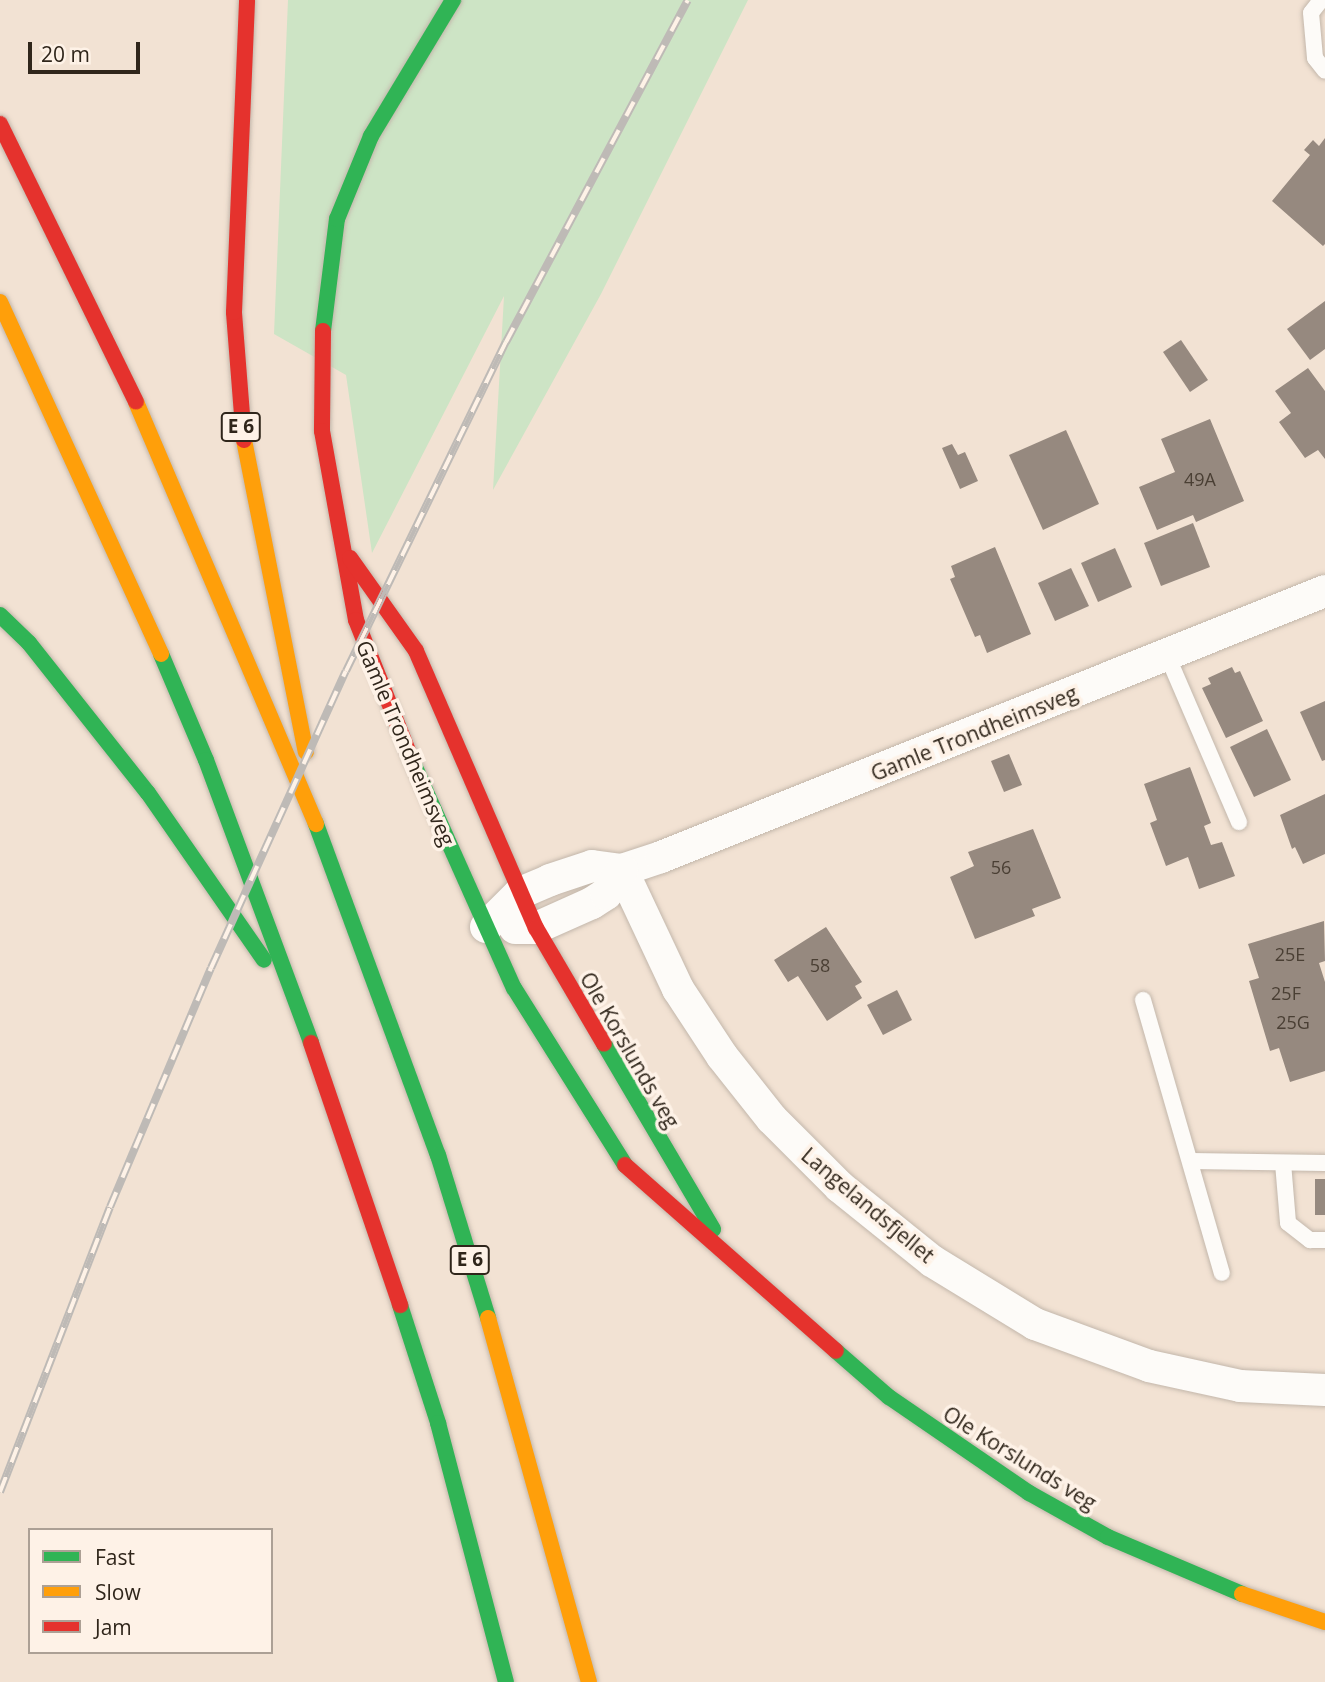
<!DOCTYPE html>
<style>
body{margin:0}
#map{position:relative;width:1325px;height:1682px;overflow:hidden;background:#f2e2d3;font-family:"Open Sans",sans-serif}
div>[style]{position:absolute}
.green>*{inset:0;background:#cde4c5}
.building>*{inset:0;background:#96897f}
.roads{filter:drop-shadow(0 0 2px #c3b7ab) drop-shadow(0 0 2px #c3b7ab)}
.lane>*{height:16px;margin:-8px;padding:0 8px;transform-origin:8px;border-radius:8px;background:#fdfbf8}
.street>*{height:32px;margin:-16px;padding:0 16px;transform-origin:16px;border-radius:16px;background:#fdfbf8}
.fast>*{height:16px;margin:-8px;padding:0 8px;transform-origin:8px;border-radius:8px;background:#30b455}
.slow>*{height:16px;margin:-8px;padding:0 8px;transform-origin:8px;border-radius:8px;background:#ff9f0a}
.jam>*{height:16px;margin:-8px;padding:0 8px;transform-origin:8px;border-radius:8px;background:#e5322d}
.rail>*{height:8px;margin-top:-4px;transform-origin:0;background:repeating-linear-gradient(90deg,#fef2e7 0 16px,#bebab6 0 32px);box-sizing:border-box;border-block:2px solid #bebab6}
span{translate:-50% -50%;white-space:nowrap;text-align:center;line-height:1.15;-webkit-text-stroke:7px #fef2e7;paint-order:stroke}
.number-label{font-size:18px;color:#4a3f34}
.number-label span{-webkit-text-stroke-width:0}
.shield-label span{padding:2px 5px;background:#fef2e7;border:2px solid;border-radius:5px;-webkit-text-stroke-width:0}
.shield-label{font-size:19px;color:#30261b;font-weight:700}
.street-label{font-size:21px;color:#30261b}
.legend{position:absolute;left:28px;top:1528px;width:245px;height:126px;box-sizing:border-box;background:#fef2e7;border:2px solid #aca095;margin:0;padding:9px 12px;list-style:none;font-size:21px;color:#30261b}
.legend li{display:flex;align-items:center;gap:14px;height:35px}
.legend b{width:35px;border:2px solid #aca095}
.scale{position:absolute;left:28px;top:42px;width:112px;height:32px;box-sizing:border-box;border:4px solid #30261b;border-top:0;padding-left:9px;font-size:21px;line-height:24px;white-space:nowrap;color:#30261b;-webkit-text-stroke:5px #fef2e7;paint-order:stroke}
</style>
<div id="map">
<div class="green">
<i style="clip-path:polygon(288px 0,748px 0,601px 294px,493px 490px,504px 296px,372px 553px,346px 375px,274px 334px)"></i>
</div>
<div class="building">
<i style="clip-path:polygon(1325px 138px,1325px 244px,1323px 246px,1272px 201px,1310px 155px,1304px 150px,1313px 140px,1319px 146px)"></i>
<i style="clip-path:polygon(1325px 301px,1325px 349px,1310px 360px,1287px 329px)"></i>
<i style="clip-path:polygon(1181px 340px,1208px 380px,1190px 392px,1163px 352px)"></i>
<i style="clip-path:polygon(1308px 368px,1325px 391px,1325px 459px,1318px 450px,1305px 458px,1279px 422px,1291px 413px,1275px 391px)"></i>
<i style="clip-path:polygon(1210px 419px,1244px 501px,1196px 522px,1193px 515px,1157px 530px,1139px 487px,1175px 472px,1161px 439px)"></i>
<i style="clip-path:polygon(1066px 430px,1099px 504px,1043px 530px,1009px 455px)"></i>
<i style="clip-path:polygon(952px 444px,958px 455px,965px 452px,978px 481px,960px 489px,942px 448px)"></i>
<i style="clip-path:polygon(1193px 523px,1210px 567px,1161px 586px,1144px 543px)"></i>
<i style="clip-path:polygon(995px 547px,1031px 634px,987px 653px,980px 635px,975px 637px,950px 579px,955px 577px,951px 566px)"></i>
<i style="clip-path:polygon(1115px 548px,1132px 587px,1098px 602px,1081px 563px)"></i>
<i style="clip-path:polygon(1071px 568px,1089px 606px,1055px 621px,1038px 583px)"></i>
<i style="clip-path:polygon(1232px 667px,1235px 673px,1240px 671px,1263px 721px,1226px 738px,1202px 688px,1211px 684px,1208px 678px)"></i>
<i style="clip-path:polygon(1325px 701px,1325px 760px,1322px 761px,1300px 712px)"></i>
<i style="clip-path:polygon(1267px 729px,1291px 780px,1254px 797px,1230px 747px)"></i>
<i style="clip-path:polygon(1009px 754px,1022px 785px,1004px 792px,991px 761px)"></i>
<i style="clip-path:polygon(1190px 767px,1211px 823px,1204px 826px,1211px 845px,1222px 842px,1235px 876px,1199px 889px,1188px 857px,1166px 866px,1150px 823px,1157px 820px,1144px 784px)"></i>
<i style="clip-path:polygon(1325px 794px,1325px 854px,1303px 864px,1295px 847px,1292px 849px,1280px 815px)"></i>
<i style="clip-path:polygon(1033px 829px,1061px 898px,1032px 909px,1035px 916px,975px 939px,950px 877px,974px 866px,968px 852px)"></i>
<i style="clip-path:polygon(1324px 921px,1325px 961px,1319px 963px,1325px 982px,1325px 1071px,1290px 1082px,1279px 1048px,1270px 1051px,1249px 981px,1259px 978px,1248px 944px)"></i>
<i style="clip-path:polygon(826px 927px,862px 982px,855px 986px,862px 998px,827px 1021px,798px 976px,788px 982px,774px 960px)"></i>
<i style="clip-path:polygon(897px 990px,912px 1020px,883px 1035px,867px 1005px)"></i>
<i style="clip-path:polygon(1315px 1179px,1325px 1179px,1325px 1215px,1315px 1215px)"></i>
</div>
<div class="roads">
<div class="lane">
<i style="left:1321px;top:0;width:16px;rotate:128deg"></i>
<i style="left:1311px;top:13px;width:45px;rotate:84.9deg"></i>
<i style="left:1315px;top:58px;width:16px;rotate:52deg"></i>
<i style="left:1167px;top:655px;width:182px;rotate:66.7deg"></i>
<i style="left:1143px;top:1000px;width:284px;rotate:73.9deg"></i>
<i style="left:1191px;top:1161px;width:134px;rotate:0.9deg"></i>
<i style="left:1283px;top:1163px;width:60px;rotate:85.2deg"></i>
<i style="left:1288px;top:1223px;width:28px;rotate:38deg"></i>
<i style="left:1310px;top:1240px;width:15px"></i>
</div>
<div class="street">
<i style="left:622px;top:870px;width:132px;rotate:64.8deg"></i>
<i style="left:678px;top:989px;width:80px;rotate:56.7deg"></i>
<i style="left:722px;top:1056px;width:80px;rotate:51.6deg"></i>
<i style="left:772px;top:1119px;width:96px;rotate:45deg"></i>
<i style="left:840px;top:1187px;width:118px;rotate:38.8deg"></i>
<i style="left:932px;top:1261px;width:121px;rotate:31.5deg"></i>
<i style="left:1035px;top:1324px;width:121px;rotate:20.2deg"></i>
<i style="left:1149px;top:1366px;width:93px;rotate:12.4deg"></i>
<i style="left:1240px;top:1386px;width:85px;rotate:2.7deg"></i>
<i style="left:486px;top:927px;width:48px;rotate:-45deg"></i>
<i style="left:520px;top:893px;width:33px;rotate:-23deg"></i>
<i style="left:550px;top:880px;width:44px;rotate:-18.4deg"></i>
<i style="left:592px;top:866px;width:30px;rotate:8deg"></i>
<i style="left:622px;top:870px;width:41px;rotate:-18.4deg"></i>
<i style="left:661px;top:857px;width:715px;rotate:-21.83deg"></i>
<i style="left:515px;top:928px;width:21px"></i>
<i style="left:536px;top:928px;width:61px;rotate:-24.1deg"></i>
<i style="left:592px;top:903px;width:17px;rotate:-33deg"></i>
<i style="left:606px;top:894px;width:29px;rotate:-56deg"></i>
</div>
<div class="fast">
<i style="left:323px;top:331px;width:113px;rotate:-82.9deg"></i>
<i style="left:337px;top:219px;width:90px;rotate:-67.7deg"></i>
<i style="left:371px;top:136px;width:159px;rotate:-58.9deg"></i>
<i style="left:0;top:615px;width:40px;rotate:44deg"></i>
<i style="left:29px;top:643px;width:191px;rotate:51.6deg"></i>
<i style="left:148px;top:793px;width:203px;rotate:55.2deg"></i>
<i style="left:161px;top:654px;width:115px;rotate:67deg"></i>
<i style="left:206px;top:760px;width:302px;rotate:69.6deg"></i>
<i style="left:410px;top:756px;width:254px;rotate:65.9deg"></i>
<i style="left:514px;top:988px;width:209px;rotate:57.9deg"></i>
<i style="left:316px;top:824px;width:353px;rotate:69.8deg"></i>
<i style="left:438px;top:1155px;width:170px;rotate:72.9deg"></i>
<i style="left:604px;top:1044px;width:215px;rotate:59.5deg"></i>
<i style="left:400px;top:1305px;width:124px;rotate:72.1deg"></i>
<i style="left:438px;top:1423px;width:268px;rotate:75.3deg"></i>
<i style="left:836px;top:1351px;width:70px;rotate:41deg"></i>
<i style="left:889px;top:1397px;width:170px;rotate:34.4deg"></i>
<i style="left:1029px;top:1493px;width:90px;rotate:29.1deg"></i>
<i style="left:1108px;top:1537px;width:146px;rotate:23deg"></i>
</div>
<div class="slow">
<i style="left:0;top:302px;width:387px;rotate:65.4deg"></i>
<i style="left:136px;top:402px;width:459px;rotate:66.9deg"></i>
<i style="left:244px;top:440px;width:318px;rotate:78.8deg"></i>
<i style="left:488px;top:1318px;width:378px;rotate:74.5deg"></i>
<i style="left:1242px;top:1594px;width:88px;rotate:18.6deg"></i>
</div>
<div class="jam">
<i style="left:0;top:124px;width:309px;rotate:63.9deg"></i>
<i style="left:323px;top:331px;width:100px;rotate:90.6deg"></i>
<i style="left:322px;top:431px;width:192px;rotate:79.8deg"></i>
<i style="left:356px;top:620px;width:146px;rotate:68.3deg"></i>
<i style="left:244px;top:440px;width:128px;rotate:-94.5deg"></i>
<i style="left:234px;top:312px;width:312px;rotate:-87.6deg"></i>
<i style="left:350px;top:558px;width:114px;rotate:54.6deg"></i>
<i style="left:416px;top:651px;width:302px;rotate:66.6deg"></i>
<i style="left:536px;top:928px;width:134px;rotate:59.6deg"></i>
<i style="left:311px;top:1043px;width:277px;rotate:71.2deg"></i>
<i style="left:625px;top:1165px;width:281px;rotate:41.4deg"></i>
</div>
</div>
<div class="rail">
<i style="left:0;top:1492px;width:305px;rotate:-68.9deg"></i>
<i style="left:110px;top:1207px;width:259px;rotate:-67.1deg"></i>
<i style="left:211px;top:968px;width:326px;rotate:-65.6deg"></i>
<i style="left:346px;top:671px;width:366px;rotate:-64.1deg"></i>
<i style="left:506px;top:342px;width:387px;rotate:-62deg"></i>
</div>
<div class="number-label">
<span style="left:1200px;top:479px">49A</span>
<span style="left:1001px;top:867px">56</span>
<span style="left:1290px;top:954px">25E</span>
<span style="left:820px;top:965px">58</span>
<span style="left:1286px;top:993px">25F</span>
<span style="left:1293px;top:1022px">25G</span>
</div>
<div class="shield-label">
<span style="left:241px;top:427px">E 6</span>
<span style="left:470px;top:1260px">E 6</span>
</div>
<div class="street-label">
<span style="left:974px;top:733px;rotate:-22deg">Gamle Trondheimsveg</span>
<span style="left:406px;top:743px;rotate:67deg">Gamle Trondheimsveg</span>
<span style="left:630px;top:1050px;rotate:60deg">Ole Korslunds veg</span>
<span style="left:868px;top:1205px;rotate:40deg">Langelandsfjellet</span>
<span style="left:1020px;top:1458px;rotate:32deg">Ole Korslunds veg</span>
</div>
<ul class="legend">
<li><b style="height:9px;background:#30b455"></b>Fast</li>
<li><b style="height:9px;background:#ff9f0a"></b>Slow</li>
<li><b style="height:9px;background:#e5322d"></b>Jam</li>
</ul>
<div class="scale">20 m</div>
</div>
